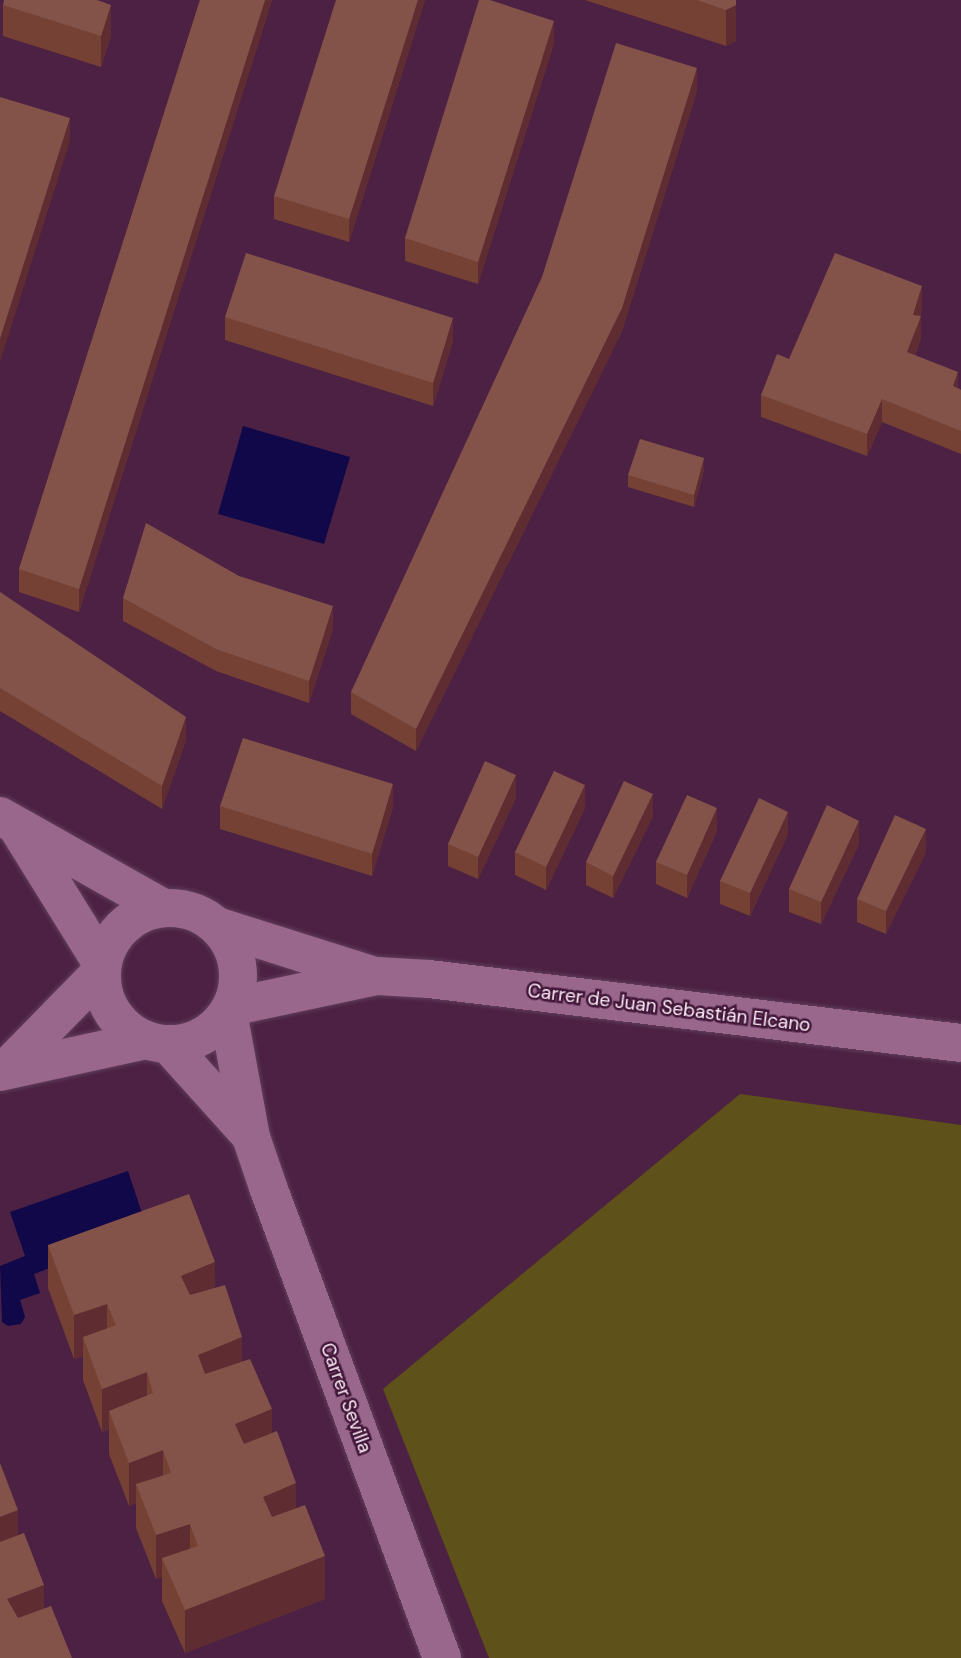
<!DOCTYPE html>
<meta charset="utf-8">
<style>
body{margin:0}
#map{position:relative;width:961px;height:1658px;overflow:hidden;background:#4c2143;font-family:"DM Sans",sans-serif}
div>[style]{position:absolute}
.green>*{inset:0;background:#5e5119}
.water>*{inset:0;background:#100849}
.roads{filter:drop-shadow(0 0 2px #623e5a) drop-shadow(0 0 2px #623e5a)}
.minor>*{height:38px;margin:-19px;padding:0 19px;transform-origin:19px;border-radius:19px;background:#99678c}
.secondary>*{height:38px;margin:-19px;padding:0 19px;transform-origin:19px;border-radius:19px;background:#99678c}
.secondary>.ring{margin:-19px;padding:0;box-sizing:content-box;background:none;border:38px solid #99678c;border-radius:50%}
.wall>*{inset:0;background:#744134}
.shaded-wall>*{inset:0;background:#5e2c31}
.building>*{inset:0;background:#835349}
span{translate:-50% -50%;white-space:nowrap;text-align:center;line-height:1.15;-webkit-text-stroke:5px #411638;paint-order:stroke}
.street-label{font-size:19px;color:#fcebf7}
</style>
<div id="map">
<div class="green">
<i style="clip-path:polygon(740px 1094px,961px 1125px,961px 1658px,489px 1658px,383px 1389px)"></i>
</div>
<div class="water">
<i style="clip-path:polygon(243px 426px,350px 457px,324px 544px,218px 514px)"></i>
<i style="clip-path:polygon(128px 1171px,148px 1231px,34px 1274px,40px 1293px,20px 1300px,25px 1317px,21px 1324px,8px 1326px,2px 1322px,0 1266px,25px 1256px,10px 1212px)"></i>
</div>
<div class="roads">
<div class="minor">
<i style="left:217px;top:926px;width:166px;rotate:17.6deg"></i>
<i style="left:231px;top:1007px;width:149px;rotate:-12deg"></i>
<i style="left:377px;top:976px;width:52px;rotate:3.3deg"></i>
<i style="left:429px;top:979px;width:536px;rotate:6.86deg"></i>
<i style="left:5px;top:1070px;width:137px;rotate:-45.6deg"></i>
<i style="left:0;top:1072px;width:150px;rotate:-12.3deg"></i>
</div>
<div class="secondary">
<i style="left:0;top:816px;width:187px;rotate:29.4deg"></i>
<i style="left:19px;top:830px;width:158px;rotate:58.2deg"></i>
<i class="ring" style="left:102px;top:908px;width:98px;height:98px"></i>
<i style="left:228px;top:1012px;width:127px;rotate:79.6deg"></i>
<i style="left:251px;top:1137px;width:53px;rotate:71.2deg"></i>
<i style="left:268px;top:1187px;width:502px;rotate:69.72deg"></i>
<i style="left:168px;top:1044px;width:121px;rotate:48deg"></i>
</div>
</div>
<div class="wall">
<i style="clip-path:polygon(200px 0,272px 0,79px 612px,19px 592px,19px 569px)"></i>
<i style="clip-path:polygon(425px 0,349px 242px,274px 219px,274px 196px)"></i>
<i style="clip-path:polygon(585px 0,736px 0,736px 41px,726px 46px)"></i>
<i style="clip-path:polygon(105px 3px,111px 36px,101px 67px,3px 36px,3px 5px)"></i>
<i style="clip-path:polygon(554px 43px,478px 284px,405px 261px,405px 238px)"></i>
<i style="clip-path:polygon(697px 91px,622px 331px,416px 751px,351px 714px,351px 692px)"></i>
<i style="clip-path:polygon(922px 308px,920px 316px,921px 339px,915px 355px,961px 390px,961px 454px,882px 422px,867px 456px,761px 417px,761px 395px,789px 359px)"></i>
<i style="clip-path:polygon(225px 317px,453px 341px,433px 406px,225px 340px)"></i>
<i style="clip-path:polygon(704px 470px,694px 507px,628px 487px,628px 475px)"></i>
<i style="clip-path:polygon(0 592px,186px 740px,162px 809px,0 711px)"></i>
<i style="clip-path:polygon(123px 598px,333px 629px,309px 703px,216px 671px,123px 621px)"></i>
<i style="clip-path:polygon(516px 798px,478px 879px,448px 866px,448px 844px)"></i>
<i style="clip-path:polygon(220px 806px,393px 807px,372px 876px,220px 829px)"></i>
<i style="clip-path:polygon(585px 808px,546px 890px,515px 875px,515px 852px)"></i>
<i style="clip-path:polygon(653px 816px,613px 898px,586px 885px,586px 862px)"></i>
<i style="clip-path:polygon(717px 831px,687px 898px,656px 884px,656px 862px)"></i>
<i style="clip-path:polygon(788px 834px,750px 916px,720px 904px,720px 881px)"></i>
<i style="clip-path:polygon(859px 844px,821px 924px,789px 912px,789px 889px)"></i>
<i style="clip-path:polygon(926px 852px,886px 934px,857px 922px,857px 899px)"></i>
<i style="clip-path:polygon(48px 1245px,215px 1288px,242px 1361px,272px 1433px,325px 1599px,185px 1653px,162px 1601px,162px 1577px,156px 1579px,136px 1528px,136px 1503px,129px 1506px,109px 1454px,109px 1429px,102px 1432px,83px 1380px,83px 1356px,74px 1359px,48px 1288px)"></i>
</div>
<div class="shaded-wall">
<i style="clip-path:polygon(265px 0,272px 0,79px 612px,79px 589px)"></i>
<i style="clip-path:polygon(418px 0,425px 0,349px 242px,349px 219px)"></i>
<i style="clip-path:polygon(111px 5px,111px 36px,101px 67px,101px 36px)"></i>
<i style="clip-path:polygon(736px 5px,736px 41px,726px 46px,726px 10px)"></i>
<i style="clip-path:polygon(554px 21px,554px 43px,478px 284px,478px 262px)"></i>
<i style="clip-path:polygon(697px 68px,697px 91px,622px 331px,416px 751px,416px 729px)"></i>
<i style="clip-path:polygon(70px 118px,70px 141px,0 362px,0 339px)"></i>
<i style="clip-path:polygon(922px 286px,922px 308px,915px 333px,921px 316px,921px 339px,907px 375px,907px 352px,913px 315px)"></i>
<i style="clip-path:polygon(453px 318px,453px 341px,433px 406px,433px 383px)"></i>
<i style="clip-path:polygon(958px 372px,958px 395px,953px 386px)"></i>
<i style="clip-path:polygon(882px 399px,882px 422px,867px 456px,867px 434px)"></i>
<i style="clip-path:polygon(704px 458px,704px 470px,694px 507px,694px 495px)"></i>
<i style="clip-path:polygon(333px 606px,333px 629px,309px 703px,309px 681px)"></i>
<i style="clip-path:polygon(186px 717px,186px 740px,162px 809px,162px 786px)"></i>
<i style="clip-path:polygon(516px 775px,516px 798px,478px 879px,478px 857px)"></i>
<i style="clip-path:polygon(393px 784px,393px 807px,372px 876px,372px 854px)"></i>
<i style="clip-path:polygon(585px 785px,585px 808px,546px 890px,546px 867px)"></i>
<i style="clip-path:polygon(653px 794px,653px 816px,613px 898px,613px 876px)"></i>
<i style="clip-path:polygon(717px 808px,717px 831px,687px 898px,687px 875px)"></i>
<i style="clip-path:polygon(788px 812px,788px 834px,750px 916px,750px 893px)"></i>
<i style="clip-path:polygon(859px 821px,859px 844px,821px 924px,821px 902px)"></i>
<i style="clip-path:polygon(926px 829px,926px 852px,886px 934px,886px 911px)"></i>
<i style="clip-path:polygon(215px 1262px,215px 1305px,181px 1319px,181px 1276px)"></i>
<i style="clip-path:polygon(107px 1304px,107px 1347px,83px 1337px,83px 1356px,74px 1359px,74px 1315px)"></i>
<i style="clip-path:polygon(242px 1337px,242px 1380px,198px 1398px,198px 1355px)"></i>
<i style="clip-path:polygon(147px 1372px,147px 1415px,109px 1411px,109px 1429px,102px 1432px,102px 1389px)"></i>
<i style="clip-path:polygon(272px 1409px,272px 1452px,235px 1467px,235px 1424px)"></i>
<i style="clip-path:polygon(163px 1450px,163px 1494px,136px 1484px,136px 1503px,129px 1506px,129px 1463px)"></i>
<i style="clip-path:polygon(296px 1483px,296px 1527px,263px 1541px,263px 1497px)"></i>
<i style="clip-path:polygon(18px 1510px,18px 1546px,0 1554px,0 1517px)"></i>
<i style="clip-path:polygon(190px 1524px,190px 1567px,162px 1558px,162px 1577px,156px 1579px,156px 1535px)"></i>
<i style="clip-path:polygon(325px 1556px,325px 1599px,185px 1653px,185px 1610px)"></i>
<i style="clip-path:polygon(44px 1585px,44px 1622px,7px 1636px,7px 1599px)"></i>
</div>
<div class="building">
<i style="clip-path:polygon(4px 0,97px 0,111px 5px,101px 36px,3px 5px)"></i>
<i style="clip-path:polygon(200px 0,265px 0,79px 589px,19px 569px)"></i>
<i style="clip-path:polygon(336px 0,418px 0,349px 219px,274px 196px)"></i>
<i style="clip-path:polygon(479px 0,490px 0,554px 21px,478px 262px,405px 238px)"></i>
<i style="clip-path:polygon(697px 0,736px 0,736px 5px,726px 10px)"></i>
<i style="clip-path:polygon(616px 43px,697px 68px,622px 308px,416px 729px,351px 692px,542px 277px)"></i>
<i style="clip-path:polygon(0 97px,70px 118px,0 339px)"></i>
<i style="clip-path:polygon(246px 253px,453px 318px,433px 383px,225px 317px)"></i>
<i style="clip-path:polygon(835px 253px,922px 286px,913px 315px,921px 316px,907px 352px,958px 372px,953px 386px,961px 390px,961px 431px,882px 399px,867px 434px,761px 395px,777px 354px,789px 359px)"></i>
<i style="clip-path:polygon(640px 439px,704px 458px,694px 495px,628px 475px)"></i>
<i style="clip-path:polygon(146px 523px,239px 576px,333px 606px,309px 681px,216px 649px,123px 598px)"></i>
<i style="clip-path:polygon(0 592px,186px 717px,162px 786px,0 688px)"></i>
<i style="clip-path:polygon(243px 738px,393px 784px,372px 854px,220px 806px)"></i>
<i style="clip-path:polygon(485px 761px,516px 775px,478px 857px,448px 844px)"></i>
<i style="clip-path:polygon(554px 771px,585px 785px,546px 867px,515px 852px)"></i>
<i style="clip-path:polygon(624px 781px,653px 794px,613px 876px,586px 862px)"></i>
<i style="clip-path:polygon(687px 795px,717px 808px,687px 875px,656px 862px)"></i>
<i style="clip-path:polygon(759px 798px,788px 812px,750px 893px,720px 881px)"></i>
<i style="clip-path:polygon(827px 805px,859px 821px,821px 902px,789px 889px)"></i>
<i style="clip-path:polygon(895px 815px,926px 829px,886px 911px,857px 899px)"></i>
<i style="clip-path:polygon(189px 1194px,215px 1262px,181px 1276px,190px 1295px,225px 1285px,242px 1337px,198px 1355px,205px 1374px,250px 1359px,272px 1409px,235px 1424px,244px 1444px,277px 1431px,296px 1483px,263px 1497px,272px 1517px,305px 1505px,325px 1556px,185px 1610px,162px 1558px,198px 1546px,190px 1524px,156px 1535px,136px 1484px,171px 1473px,163px 1450px,129px 1463px,109px 1411px,153px 1393px,147px 1372px,102px 1389px,83px 1337px,116px 1325px,107px 1304px,74px 1315px,48px 1245px)"></i>
<i style="clip-path:polygon(0 1463px,18px 1510px,0 1517px)"></i>
<i style="clip-path:polygon(24px 1533px,44px 1585px,7px 1599px,18px 1618px,51px 1606px,72px 1658px,0 1658px,0 1542px)"></i>
</div>
<div class="street-label">
<span style="left:669px;top:1008px;rotate:7deg">Carrer de Juan Sebastián Elcano</span>
<span style="left:346px;top:1398px;rotate:70deg">Carrer Sevilla</span>
</div>
</div>
